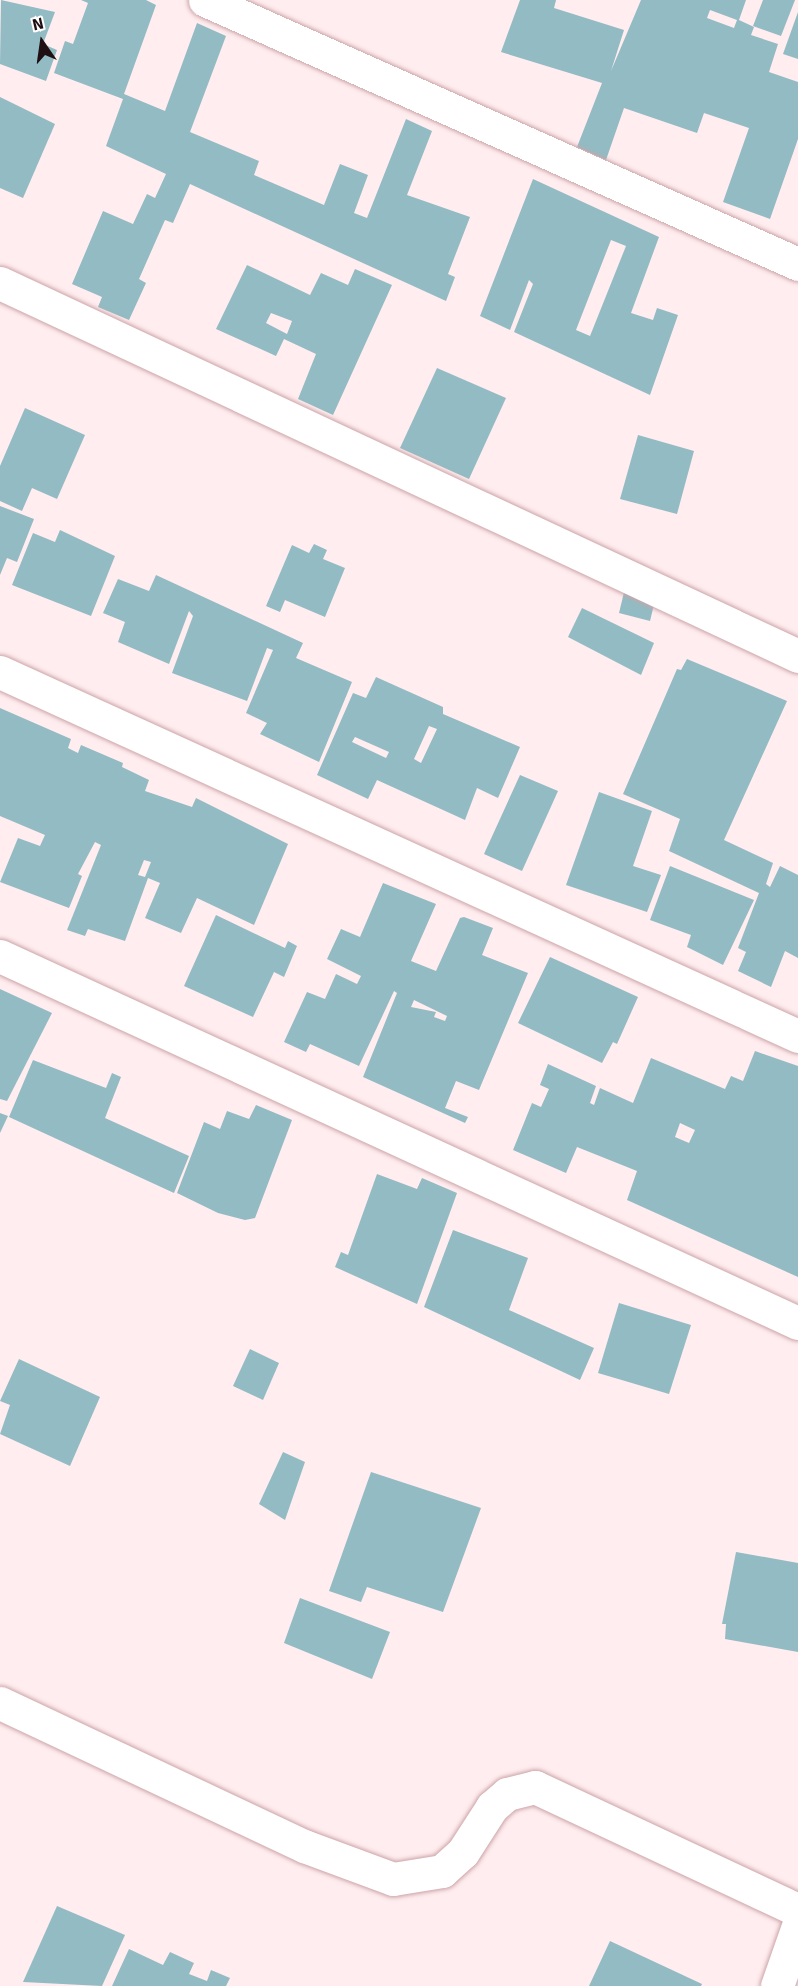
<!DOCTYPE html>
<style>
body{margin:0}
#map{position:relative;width:798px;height:1986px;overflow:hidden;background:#ffedef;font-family:Signika,sans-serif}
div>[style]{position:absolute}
.building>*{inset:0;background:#93bbc3}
.roads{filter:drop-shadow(0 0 2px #cca4a8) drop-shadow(0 0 2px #cca4a8)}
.minor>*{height:33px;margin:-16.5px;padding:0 16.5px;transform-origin:16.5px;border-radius:16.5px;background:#fff}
.tertiary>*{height:33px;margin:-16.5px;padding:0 16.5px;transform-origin:16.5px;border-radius:16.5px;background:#fff}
span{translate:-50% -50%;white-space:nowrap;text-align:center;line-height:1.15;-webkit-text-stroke:4.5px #fff;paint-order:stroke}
.north{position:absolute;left:12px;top:12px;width:60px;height:60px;-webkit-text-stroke:4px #fff;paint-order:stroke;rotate:347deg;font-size:16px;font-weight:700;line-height:24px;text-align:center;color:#1f1113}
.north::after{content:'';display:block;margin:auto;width:21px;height:27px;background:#1f1113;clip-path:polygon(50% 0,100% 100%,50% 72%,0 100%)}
</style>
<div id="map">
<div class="building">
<i style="clip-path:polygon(1px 0,55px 12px,43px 44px,57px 50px,46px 81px,0 64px)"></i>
<i style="clip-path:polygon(81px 0,146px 0,156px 5px,124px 94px,165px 111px,197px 23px,226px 36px,190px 132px,259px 161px,254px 175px,324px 205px,340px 164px,368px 175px,354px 213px,367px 218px,406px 119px,432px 131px,407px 195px,470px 217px,448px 274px,455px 277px,446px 301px,190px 184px,173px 223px,165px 220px,139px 279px,146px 283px,129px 320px,98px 307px,102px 297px,72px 284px,103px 211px,133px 224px,147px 194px,155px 198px,166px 174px,106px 146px,123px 99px,54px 73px,65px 41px,73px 44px,88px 3px)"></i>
<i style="clip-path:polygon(evenodd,520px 0,556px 0,554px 8px,624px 30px,611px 71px,641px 0,746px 0,739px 20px,754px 27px,751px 35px,778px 44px,769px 72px,798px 82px,798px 139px,770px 219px,723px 202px,749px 128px,704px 113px,697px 133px,624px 108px,606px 160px,577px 147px,602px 83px,501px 52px,520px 0,710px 10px,737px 20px,734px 28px,707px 18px,710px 10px)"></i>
<i style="clip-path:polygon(763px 0,795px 0,781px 36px,753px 26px)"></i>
<i style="clip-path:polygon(798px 12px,798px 59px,783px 54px)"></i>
<i style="clip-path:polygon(0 97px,55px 124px,23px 198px,0 188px)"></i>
<i style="clip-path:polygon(evenodd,533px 179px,659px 237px,631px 313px,653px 320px,657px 308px,678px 315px,650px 395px,514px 332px,533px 284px,529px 280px,510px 330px,480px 316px,533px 179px,611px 240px,626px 246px,590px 336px,576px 330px,611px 240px)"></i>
<i style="clip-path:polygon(evenodd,247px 265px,310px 295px,321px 273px,348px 285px,355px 269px,392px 285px,333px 415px,298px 399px,316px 354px,284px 339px,276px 356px,216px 329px,247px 265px,271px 313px,292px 321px,287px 334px,266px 323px,271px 313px)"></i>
<i style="clip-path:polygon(437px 368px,506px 398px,469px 479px,400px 448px)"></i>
<i style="clip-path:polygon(25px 408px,85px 435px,57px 499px,32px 488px,22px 511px,0 501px,0 466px)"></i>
<i style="clip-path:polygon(638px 435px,694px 451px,677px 514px,620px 499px)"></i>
<i style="clip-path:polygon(0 506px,34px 519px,17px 562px,7px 558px,0 575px)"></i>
<i style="clip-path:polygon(60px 530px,115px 556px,91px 616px,12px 585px,33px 533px,55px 542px)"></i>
<i style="clip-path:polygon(314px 544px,327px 550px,323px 559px,345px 568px,325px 617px,285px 600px,280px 612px,266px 606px,292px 545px,309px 553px)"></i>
<i style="clip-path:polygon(156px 575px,303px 643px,296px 658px,352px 682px,319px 762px,260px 734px,267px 723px,246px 713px,273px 650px,267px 648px,247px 701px,172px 673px,193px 616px,189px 611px,169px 664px,118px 642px,125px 622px,103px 613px,118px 579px,149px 591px)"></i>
<i style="clip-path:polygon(628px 576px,659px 584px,650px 621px,619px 613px)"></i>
<i style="clip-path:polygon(582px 608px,654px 643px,641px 675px,568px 637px)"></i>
<i style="clip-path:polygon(687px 659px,787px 701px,724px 840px,773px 863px,766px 884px,770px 887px,780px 866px,798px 875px,798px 958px,785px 951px,771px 987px,738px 971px,746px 952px,738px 948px,759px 893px,669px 851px,680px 819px,623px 794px,677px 669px,681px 670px)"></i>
<i style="clip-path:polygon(evenodd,376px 677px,443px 707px,443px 714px,520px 747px,498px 798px,477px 788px,465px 820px,377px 780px,368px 799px,317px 775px,353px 693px,366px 698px,376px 677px,429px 726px,437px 729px,421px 763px,414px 759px,429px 726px,376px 677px,355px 737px,389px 752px,386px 758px,352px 742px,355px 737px)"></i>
<i style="clip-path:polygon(evenodd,0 708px,71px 739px,68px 748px,78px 753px,81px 745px,123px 763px,122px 767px,149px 780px,145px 791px,192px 807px,196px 798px,288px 844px,254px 925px,197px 898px,181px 933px,145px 918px,160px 883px,148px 878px,125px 941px,88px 929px,85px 936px,67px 930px,101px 845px,95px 842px,78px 874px,82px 876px,69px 908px,0 882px,18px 838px,40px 846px,45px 835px,0 816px,0 708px,144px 860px,151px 862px,145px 877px,138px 875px,144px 860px)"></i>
<i style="clip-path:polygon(520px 775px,558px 791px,522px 871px,484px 854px)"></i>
<i style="clip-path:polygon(599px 792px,652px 811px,633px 866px,661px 875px,647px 912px,566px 885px)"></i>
<i style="clip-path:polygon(670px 866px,754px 900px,723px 965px,687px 947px,691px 935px,650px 920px)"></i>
<i style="clip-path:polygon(evenodd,383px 883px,436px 904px,411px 961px,436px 971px,460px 918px,464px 917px,493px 928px,482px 955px,528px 973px,479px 1090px,456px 1081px,445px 1108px,468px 1117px,465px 1123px,363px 1077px,397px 993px,394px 991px,359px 1066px,310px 1044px,306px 1052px,284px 1042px,307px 992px,325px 999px,336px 974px,357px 984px,361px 976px,327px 959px,341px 929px,360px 937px,383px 883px,414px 1000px,447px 1016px,445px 1021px,434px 1017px,436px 1012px,411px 1007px,414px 1000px)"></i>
<i style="clip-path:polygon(216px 915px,285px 948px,288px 941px,297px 946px,284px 977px,274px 972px,253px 1017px,184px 986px)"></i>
<i style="clip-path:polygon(550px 957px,638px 997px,617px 1044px,613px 1042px,602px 1063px,518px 1023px)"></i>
<i style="clip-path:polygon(0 989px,52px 1013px,7px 1101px,0 1099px)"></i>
<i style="clip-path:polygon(evenodd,755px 1051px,798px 1066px,798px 1277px,627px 1200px,637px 1171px,577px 1147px,566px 1173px,513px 1150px,532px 1103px,541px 1107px,549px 1089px,540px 1085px,548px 1064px,596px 1086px,590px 1103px,594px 1105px,600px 1088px,633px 1103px,651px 1058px,725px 1089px,731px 1076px,743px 1081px,755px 1051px,680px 1123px,695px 1130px,689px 1143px,675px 1137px,680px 1123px)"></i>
<i style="clip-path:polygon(33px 1060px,106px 1088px,112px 1073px,121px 1077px,105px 1118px,189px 1156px,174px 1193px,9px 1117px)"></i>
<i style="clip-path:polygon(256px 1105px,292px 1120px,255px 1218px,245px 1220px,218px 1213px,177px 1193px,204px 1122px,220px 1129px,227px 1111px,249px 1119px)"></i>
<i style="clip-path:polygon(0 1113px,8px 1116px,0 1133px)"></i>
<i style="clip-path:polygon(377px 1174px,417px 1189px,422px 1178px,457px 1193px,417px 1304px,335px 1267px,341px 1252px,348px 1255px)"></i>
<i style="clip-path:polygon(453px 1230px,528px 1258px,509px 1310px,594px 1348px,580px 1380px,424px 1307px)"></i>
<i style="clip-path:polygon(619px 1303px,691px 1325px,669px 1394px,598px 1373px)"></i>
<i style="clip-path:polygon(250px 1349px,279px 1363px,263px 1400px,233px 1386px)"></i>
<i style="clip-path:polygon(19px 1359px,100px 1397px,70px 1466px,0 1434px,10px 1405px,0 1401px)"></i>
<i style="clip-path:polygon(283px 1452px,305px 1462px,285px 1520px,259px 1504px)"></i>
<i style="clip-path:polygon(371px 1472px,481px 1508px,443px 1612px,367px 1587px,361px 1602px,329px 1591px)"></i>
<i style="clip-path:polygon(736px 1552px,798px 1563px,798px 1652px,725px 1639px,726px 1624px,722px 1624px)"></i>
<i style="clip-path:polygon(300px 1598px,390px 1632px,372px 1679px,284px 1643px)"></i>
<i style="clip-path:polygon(57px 1906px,125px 1935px,102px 1986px,23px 1982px)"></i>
<i style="clip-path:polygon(610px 1941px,702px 1984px,701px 1986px,589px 1986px)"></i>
<i style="clip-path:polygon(129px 1949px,163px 1965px,170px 1952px,194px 1963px,189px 1974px,207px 1981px,211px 1970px,230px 1978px,226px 1986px,112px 1986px)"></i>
</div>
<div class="roads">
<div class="minor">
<i style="left:205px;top:0;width:649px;rotate:24deg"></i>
<i style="left:0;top:283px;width:881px;rotate:25.05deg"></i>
<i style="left:0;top:672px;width:877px;rotate:24.52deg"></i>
<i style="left:0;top:956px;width:878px;rotate:24.7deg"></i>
<i style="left:0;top:1703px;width:336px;rotate:25.2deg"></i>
<i style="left:304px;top:1846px;width:95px;rotate:20.3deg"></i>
<i style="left:393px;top:1879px;width:50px;rotate:-9.3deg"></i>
<i style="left:442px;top:1871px;width:28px;rotate:-42deg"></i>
<i style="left:463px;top:1852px;width:54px;rotate:-57.2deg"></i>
<i style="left:492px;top:1807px;width:20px;rotate:-41deg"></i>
<i style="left:507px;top:1794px;width:29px;rotate:-14deg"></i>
<i style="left:535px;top:1787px;width:290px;rotate:25.1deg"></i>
</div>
<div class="tertiary">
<i style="left:777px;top:1986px;width:64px;rotate:-70.7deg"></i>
</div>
</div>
<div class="north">N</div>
</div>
